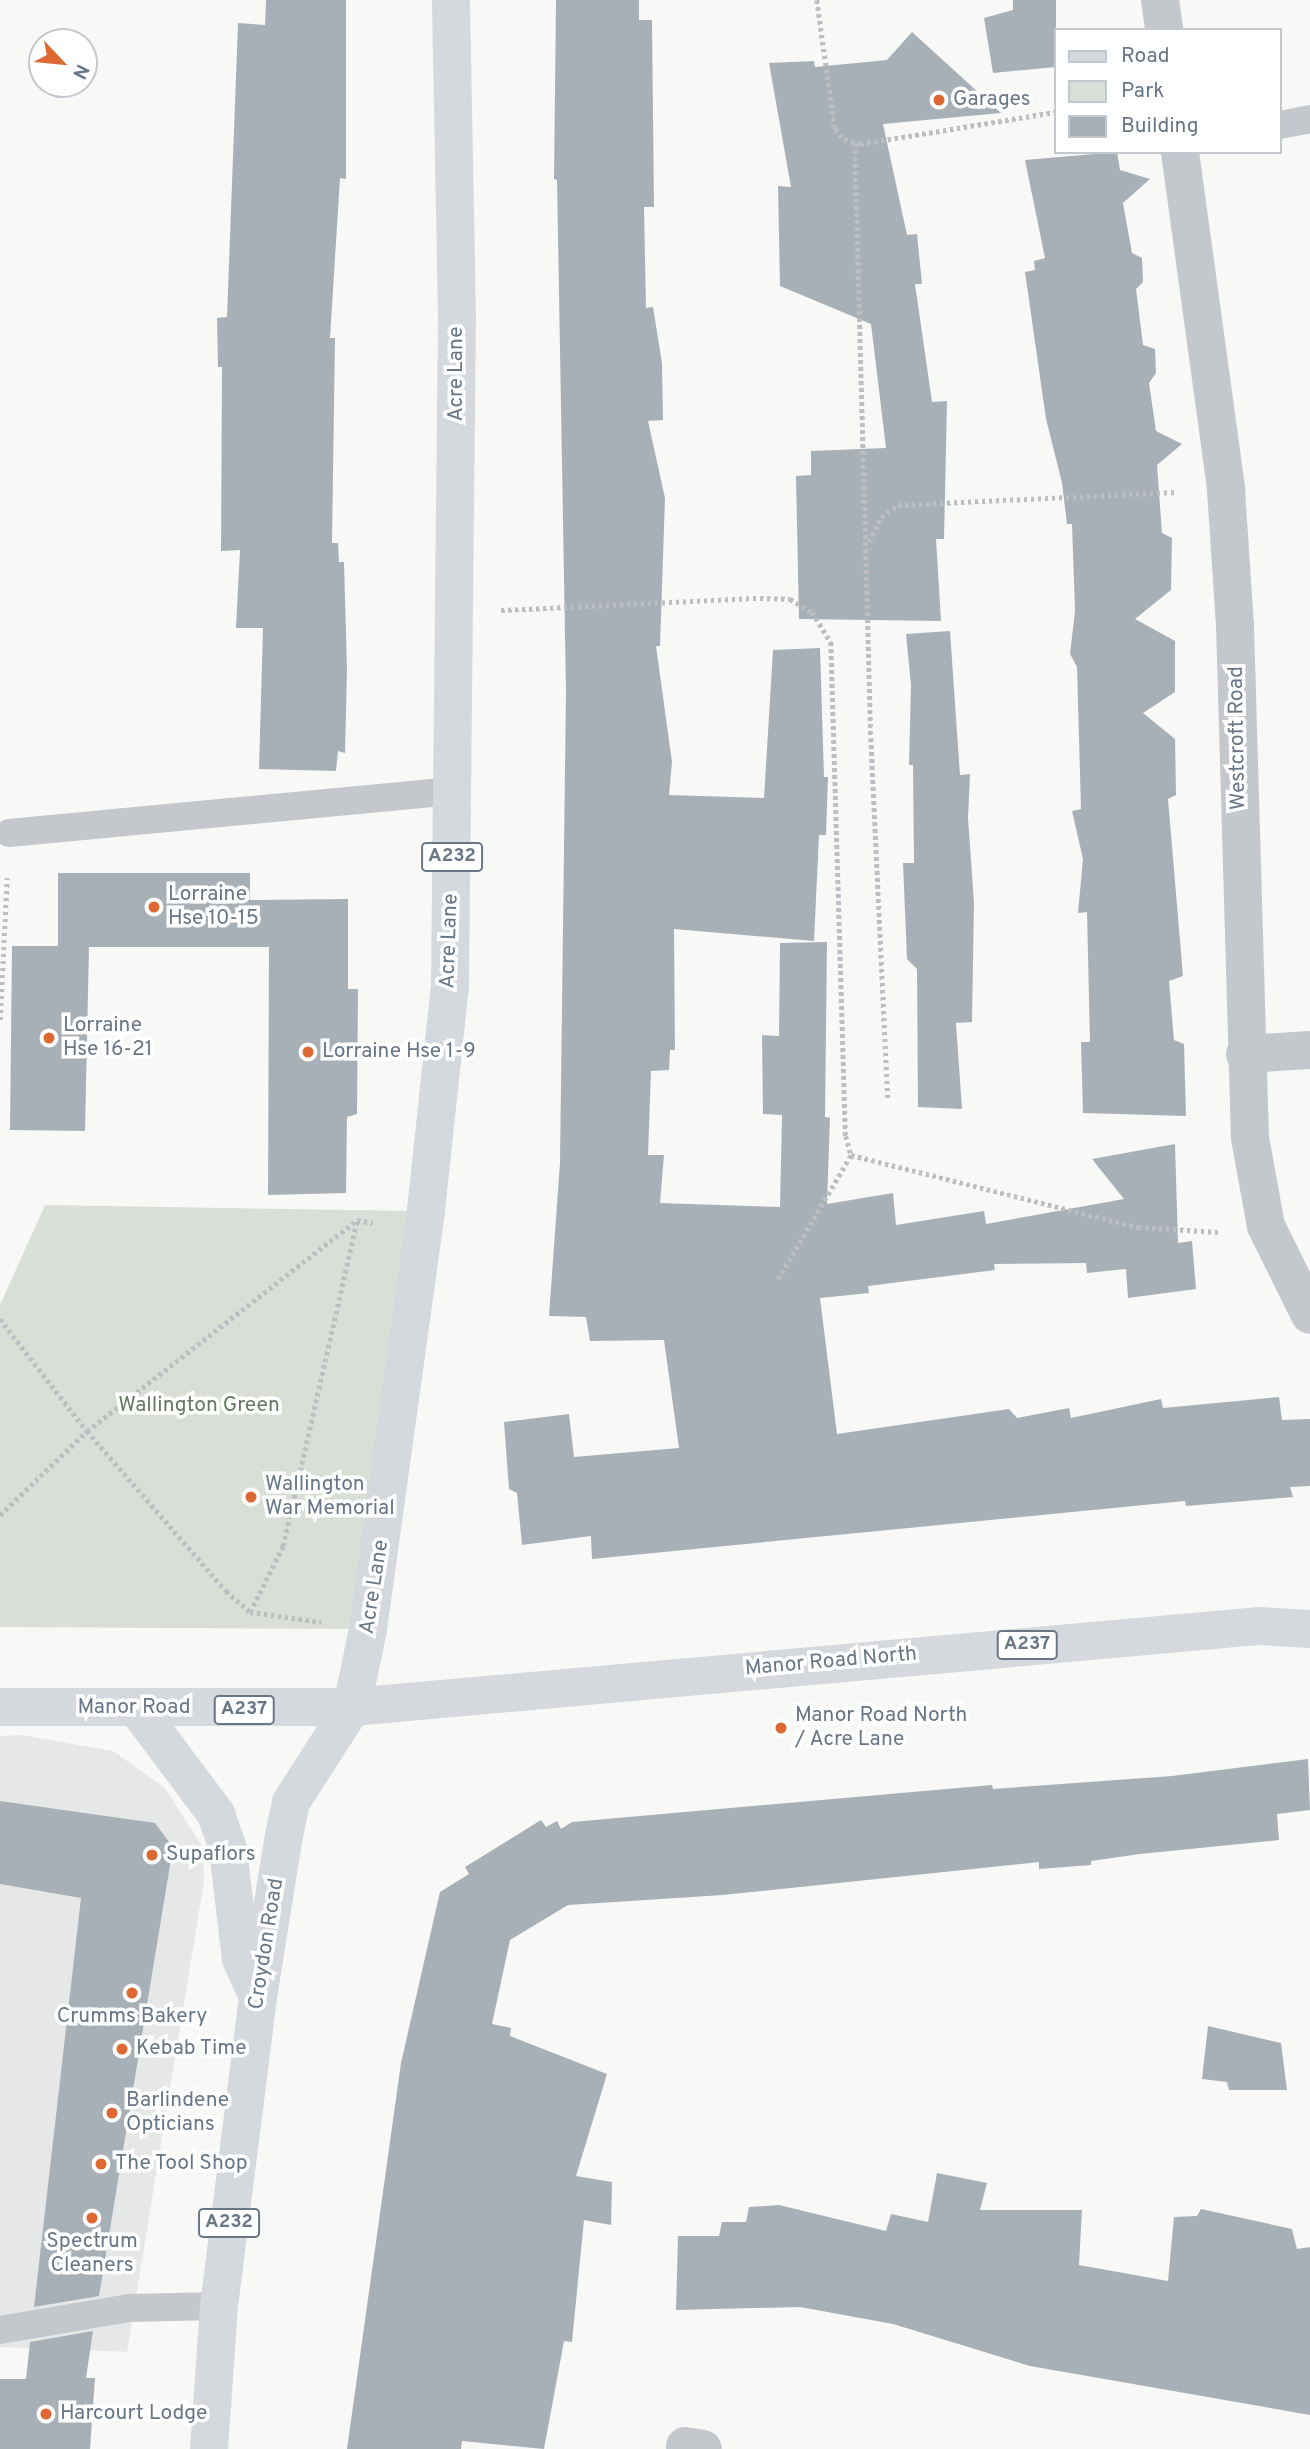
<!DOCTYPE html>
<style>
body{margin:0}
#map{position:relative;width:1310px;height:2449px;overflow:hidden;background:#f8f8f6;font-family:Overpass,sans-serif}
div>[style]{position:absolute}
.built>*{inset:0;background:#e6e7e7}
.green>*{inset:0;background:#d9dfd7}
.building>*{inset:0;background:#a8b0b7}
.path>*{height:4.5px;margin-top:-2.25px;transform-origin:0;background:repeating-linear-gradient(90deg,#bcbec1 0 3.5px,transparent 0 7px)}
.lane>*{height:28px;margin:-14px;padding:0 14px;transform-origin:14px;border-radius:14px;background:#c4c7cb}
.street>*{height:38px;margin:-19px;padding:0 19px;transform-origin:19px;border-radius:19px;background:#c4c7cb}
.primary>*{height:38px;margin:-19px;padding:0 19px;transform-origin:19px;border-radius:19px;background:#d5d9dd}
.highway>*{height:38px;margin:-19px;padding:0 19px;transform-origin:19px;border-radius:19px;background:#d5d9dd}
.dots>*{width:19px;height:19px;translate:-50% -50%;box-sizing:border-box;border:4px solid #fff;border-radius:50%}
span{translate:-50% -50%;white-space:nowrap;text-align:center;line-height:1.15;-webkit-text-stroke:7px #fff;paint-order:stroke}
.shield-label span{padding:2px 5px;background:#fff;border:2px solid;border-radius:5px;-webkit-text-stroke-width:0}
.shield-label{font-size:19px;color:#687686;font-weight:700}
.poi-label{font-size:21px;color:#687686}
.left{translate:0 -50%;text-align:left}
.street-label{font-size:21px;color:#687686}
.park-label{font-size:21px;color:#667863}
.legend{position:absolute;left:1054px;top:28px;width:228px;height:126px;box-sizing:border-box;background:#fff;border:2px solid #c3c8cf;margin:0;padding:9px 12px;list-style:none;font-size:21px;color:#687686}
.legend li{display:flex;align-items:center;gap:14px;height:35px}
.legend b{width:35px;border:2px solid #c3c8cf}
.north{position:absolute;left:28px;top:28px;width:70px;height:70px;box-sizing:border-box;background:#fff;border:2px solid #c3c8cf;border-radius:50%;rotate:116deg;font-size:19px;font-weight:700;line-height:28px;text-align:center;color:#687686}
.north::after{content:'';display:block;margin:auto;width:24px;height:32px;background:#dd6831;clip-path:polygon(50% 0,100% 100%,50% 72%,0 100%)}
</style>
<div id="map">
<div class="built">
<i style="clip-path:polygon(21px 1735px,113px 1751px,165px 1788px,203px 1848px,204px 1881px,127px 2352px,0 2347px,0 1736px)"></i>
</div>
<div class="green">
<i style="clip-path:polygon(45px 1205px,415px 1211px,368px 1629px,0 1627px,0 1305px)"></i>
</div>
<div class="building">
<i style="clip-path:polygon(266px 0,346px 0,346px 179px,340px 178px,330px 338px,335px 338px,332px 543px,338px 543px,339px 562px,344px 562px,347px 670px,345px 753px,338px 751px,336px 771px,259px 769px,263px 628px,236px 628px,240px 550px,221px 551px,222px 367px,218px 367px,217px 318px,227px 317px,238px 23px,265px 25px)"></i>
<i style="clip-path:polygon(556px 0,639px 0,639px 20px,652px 20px,654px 207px,644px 207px,646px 308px,653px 307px,662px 363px,663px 420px,648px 421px,665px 498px,660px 646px,656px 646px,672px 762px,669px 795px,764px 798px,773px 650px,820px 648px,824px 777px,828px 777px,826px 835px,819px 835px,814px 941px,674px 929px,675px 1050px,670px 1050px,669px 1070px,651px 1071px,648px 1155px,664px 1155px,660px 1203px,780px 1207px,782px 1115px,763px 1114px,762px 1035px,779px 1036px,780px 943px,827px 942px,825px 1117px,830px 1118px,827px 1204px,893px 1193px,896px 1225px,984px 1211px,986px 1224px,1124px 1199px,1092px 1159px,1175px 1144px,1178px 1243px,1192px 1241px,1196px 1289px,1128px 1298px,1126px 1269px,1087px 1273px,1086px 1263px,994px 1264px,995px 1270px,868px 1286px,869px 1293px,820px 1298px,837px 1434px,1009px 1409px,1017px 1418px,1069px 1408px,1071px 1418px,1161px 1399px,1163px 1408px,1279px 1397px,1282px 1420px,1310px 1419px,1310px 1486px,1290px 1487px,1293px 1497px,1186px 1506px,1185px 1501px,592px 1559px,591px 1536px,522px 1545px,517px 1493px,509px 1489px,504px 1422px,569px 1414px,574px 1457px,679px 1448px,664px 1340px,590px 1341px,586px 1317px,549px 1316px,560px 1163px,566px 691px,557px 180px,554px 179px)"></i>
<i style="clip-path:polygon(1013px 0,1056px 0,1056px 67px,993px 73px,984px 18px,1013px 10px)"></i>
<i style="clip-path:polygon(912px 32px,1001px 113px,883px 124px,907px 235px,917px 234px,922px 284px,915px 284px,932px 402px,947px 401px,944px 539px,936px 539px,941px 621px,799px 619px,796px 476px,811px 475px,811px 451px,886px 448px,871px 324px,780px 286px,778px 186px,791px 187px,769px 63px,814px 61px,815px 67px,887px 60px)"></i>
<i style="clip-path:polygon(1117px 152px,1120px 170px,1150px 179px,1123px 203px,1132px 253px,1142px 258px,1143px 282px,1136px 289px,1143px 345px,1155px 349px,1156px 373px,1149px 383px,1156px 431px,1182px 444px,1157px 465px,1162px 533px,1172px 538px,1171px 590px,1135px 619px,1175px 641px,1175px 692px,1143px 713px,1175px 739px,1176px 795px,1168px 799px,1183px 976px,1169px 981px,1174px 1040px,1184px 1044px,1186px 1116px,1083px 1113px,1081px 1042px,1090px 1042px,1087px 912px,1078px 913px,1083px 859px,1072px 811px,1081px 809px,1077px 667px,1070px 654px,1075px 611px,1072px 524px,1067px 524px,1062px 483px,1046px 419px,1025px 272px,1035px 270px,1034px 261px,1045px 258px,1025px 160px)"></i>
<i style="clip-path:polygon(950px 631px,960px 775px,970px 774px,968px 818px,974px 903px,972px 1022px,956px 1023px,962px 1109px,918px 1107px,917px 969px,907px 959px,903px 863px,914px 863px,913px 765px,909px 765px,911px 685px,906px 634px)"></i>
<i style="clip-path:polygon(58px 873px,250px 873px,250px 900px,348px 899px,348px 989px,358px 989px,357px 1114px,347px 1117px,346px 1193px,268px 1195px,269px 947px,89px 947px,85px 1131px,10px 1130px,12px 946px,58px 946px)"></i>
<i style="clip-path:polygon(1308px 1759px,1310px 1810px,1277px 1814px,1279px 1840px,1140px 1854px,1091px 1861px,1091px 1865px,1039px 1869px,1039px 1862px,723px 1895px,568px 1905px,510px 1940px,492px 2024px,511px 2028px,510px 2036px,607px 2074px,576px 2176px,612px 2182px,611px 2225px,584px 2220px,572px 2342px,564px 2341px,544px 2449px,462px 2441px,461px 2449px,347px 2449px,401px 2063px,440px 1892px,469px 1874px,465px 1867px,541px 1820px,546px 1827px,557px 1821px,561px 1829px,572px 1822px,992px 1785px,993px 1789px,1172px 1776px)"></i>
<i style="clip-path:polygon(0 1801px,155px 1823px,173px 1847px,99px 2296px,34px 2307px,81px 1898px,0 1884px)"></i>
<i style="clip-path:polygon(1208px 2026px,1281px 2043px,1287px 2090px,1229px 2090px,1227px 2082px,1202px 2079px)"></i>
<i style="clip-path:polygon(937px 2173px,987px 2183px,980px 2210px,1082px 2210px,1079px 2265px,1168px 2281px,1174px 2217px,1197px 2216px,1201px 2209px,1292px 2229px,1297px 2249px,1310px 2247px,1310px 2415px,1030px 2366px,893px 2324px,800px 2307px,676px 2310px,678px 2236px,719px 2236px,722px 2222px,746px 2222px,749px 2207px,779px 2205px,886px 2231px,891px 2214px,928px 2222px)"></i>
<i style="clip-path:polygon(93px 2331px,86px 2378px,95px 2378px,90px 2449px,0 2449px,0 2379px,26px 2379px,30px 2342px)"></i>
</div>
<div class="path">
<i style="left:817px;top:0;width:130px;rotate:82.1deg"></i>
<i style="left:835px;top:129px;width:13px;rotate:48deg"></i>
<i style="left:844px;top:139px;width:17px;rotate:17deg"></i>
<i style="left:860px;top:144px;width:199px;rotate:-9.3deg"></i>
<i style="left:855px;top:143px;width:595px;rotate:88.46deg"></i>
<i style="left:871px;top:738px;width:364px;rotate:87.3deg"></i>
<i style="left:869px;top:542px;width:28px;rotate:-64deg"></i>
<i style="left:881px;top:517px;width:21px;rotate:-35deg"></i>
<i style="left:898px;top:505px;width:278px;rotate:-2.7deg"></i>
<i style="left:501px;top:610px;width:259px;rotate:-2.7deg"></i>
<i style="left:760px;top:598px;width:30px;rotate:2deg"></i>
<i style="left:790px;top:599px;width:26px;rotate:31deg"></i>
<i style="left:812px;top:612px;width:36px;rotate:58deg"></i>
<i style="left:831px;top:642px;width:494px;rotate:88.3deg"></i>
<i style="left:846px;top:1136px;width:20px;rotate:75deg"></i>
<i style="left:0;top:1020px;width:142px;rotate:-87.2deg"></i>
<i style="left:778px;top:1279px;width:144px;rotate:-59.5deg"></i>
<i style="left:851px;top:1155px;width:296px;rotate:14.1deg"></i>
<i style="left:1138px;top:1227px;width:80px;rotate:3.6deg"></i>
<i style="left:0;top:1319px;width:142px;rotate:52.2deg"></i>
<i style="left:87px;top:1431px;width:212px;rotate:49deg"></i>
<i style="left:226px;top:1591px;width:32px;rotate:41deg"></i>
<i style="left:250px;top:1612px;width:72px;rotate:8deg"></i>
<i style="left:0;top:1515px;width:121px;rotate:-44deg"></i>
<i style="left:87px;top:1431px;width:343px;rotate:-38deg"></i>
<i style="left:357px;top:1220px;width:16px;rotate:11deg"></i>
<i style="left:250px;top:1612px;width:74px;rotate:-63.4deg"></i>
<i style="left:283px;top:1546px;width:334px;rotate:-77.2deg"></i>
</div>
<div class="lane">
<i style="left:1280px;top:125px;width:31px;rotate:-11deg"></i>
<i style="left:9px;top:833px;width:446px;rotate:-5.4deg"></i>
<i style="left:0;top:2330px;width:131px;rotate:-9.7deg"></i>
<i style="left:129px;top:2308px;width:90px;rotate:-1.3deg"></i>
</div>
<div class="street">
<i style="left:1160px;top:0;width:30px;rotate:82deg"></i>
<i style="left:1180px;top:152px;width:341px;rotate:82.2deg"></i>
<i style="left:1226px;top:490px;width:135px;rotate:86.2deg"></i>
<i style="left:1235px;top:625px;width:513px;rotate:88.33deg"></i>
<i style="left:1250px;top:1138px;width:89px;rotate:79.7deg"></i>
<i style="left:1266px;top:1226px;width:99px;rotate:63.7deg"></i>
<i style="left:1245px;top:1054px;width:65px;rotate:-3.5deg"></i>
<i style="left:685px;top:2446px;width:18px;rotate:9deg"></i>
</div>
<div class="primary">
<i style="left:0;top:1707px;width:352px"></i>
<i style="left:352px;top:1707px;width:912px;rotate:-5.1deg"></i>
<i style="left:1260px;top:1626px;width:50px;rotate:3.4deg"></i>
</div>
<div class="highway">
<i style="left:136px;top:1707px;width:134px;rotate:53.2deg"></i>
<i style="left:216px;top:1814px;width:37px;rotate:71deg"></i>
<i style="left:228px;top:1849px;width:111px;rotate:83.3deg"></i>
<i style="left:241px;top:1959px;width:36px;rotate:66deg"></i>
<i style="left:209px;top:2449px;width:143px;rotate:-86deg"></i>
<i style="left:219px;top:2306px;width:311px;rotate:-82.8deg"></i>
<i style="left:258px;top:1997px;width:164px;rotate:-80.9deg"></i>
<i style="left:284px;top:1835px;width:34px;rotate:-78deg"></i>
<i style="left:291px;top:1802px;width:113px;rotate:-57.3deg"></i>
<i style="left:352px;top:1707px;width:80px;rotate:-78.4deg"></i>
<i style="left:368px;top:1629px;width:423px;rotate:-82.1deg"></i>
<i style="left:426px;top:1210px;width:226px;rotate:-83.9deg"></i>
<i style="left:450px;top:985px;width:669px;rotate:-89.4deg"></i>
<i style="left:457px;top:316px;width:316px;rotate:-91.1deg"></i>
</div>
<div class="dots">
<i style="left:939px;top:100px;background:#dd6831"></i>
<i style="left:154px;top:907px;background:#dd6831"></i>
<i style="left:49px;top:1038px;background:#dd6831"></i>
<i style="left:308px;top:1052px;background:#dd6831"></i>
<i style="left:251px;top:1497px;background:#dd6831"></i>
<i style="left:781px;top:1728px;background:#dd6831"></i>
<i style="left:152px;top:1855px;background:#dd6831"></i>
<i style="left:132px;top:1993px;background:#dd6831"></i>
<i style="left:122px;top:2049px;background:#dd6831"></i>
<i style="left:112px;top:2113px;background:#dd6831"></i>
<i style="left:101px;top:2164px;background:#dd6831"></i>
<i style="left:92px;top:2218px;background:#dd6831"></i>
<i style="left:46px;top:2414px;background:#dd6831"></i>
</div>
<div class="shield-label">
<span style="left:452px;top:857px">A232</span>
<span style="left:1027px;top:1645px">A237</span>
<span style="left:244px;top:1710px">A237</span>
<span style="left:229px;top:2223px">A232</span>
</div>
<div class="poi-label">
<span class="left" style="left:953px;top:100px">Garages</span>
<span class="left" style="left:168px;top:907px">Lorraine<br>Hse 10-15</span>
<span class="left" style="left:63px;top:1038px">Lorraine<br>Hse 16-21</span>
<span class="left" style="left:322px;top:1052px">Lorraine Hse 1-9</span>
<span class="left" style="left:265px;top:1497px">Wallington<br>War Memorial</span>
<span class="left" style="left:795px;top:1728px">Manor Road North<br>/ Acre Lane</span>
<span class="left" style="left:166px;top:1855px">Supaflors</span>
<span style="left:132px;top:2017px">Crumms Bakery</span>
<span class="left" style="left:136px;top:2049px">Kebab Time</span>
<span class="left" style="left:126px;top:2113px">Barlindene<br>Opticians</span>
<span class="left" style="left:115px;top:2164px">The Tool Shop</span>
<span style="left:92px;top:2254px">Spectrum<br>Cleaners</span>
<span class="left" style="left:60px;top:2414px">Harcourt Lodge</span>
</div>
<div class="street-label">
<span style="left:457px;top:374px;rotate:-90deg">Acre Lane</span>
<span style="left:1238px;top:738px;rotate:-91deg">Westcroft Road</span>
<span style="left:450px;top:941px;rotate:-88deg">Acre Lane</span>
<span style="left:375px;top:1587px;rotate:-81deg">Acre Lane</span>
<span style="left:831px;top:1662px;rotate:-5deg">Manor Road North</span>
<span style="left:134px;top:1708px">Manor Road</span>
<span style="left:267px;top:1944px;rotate:-81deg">Croydon Road</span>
</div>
<div class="park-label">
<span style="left:199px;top:1406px">Wallington Green</span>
</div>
<ul class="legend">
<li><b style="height:9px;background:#d5d9dd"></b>Road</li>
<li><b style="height:19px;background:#d9dfd7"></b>Park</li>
<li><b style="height:19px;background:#a8b0b7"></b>Building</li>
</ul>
<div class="north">N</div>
</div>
